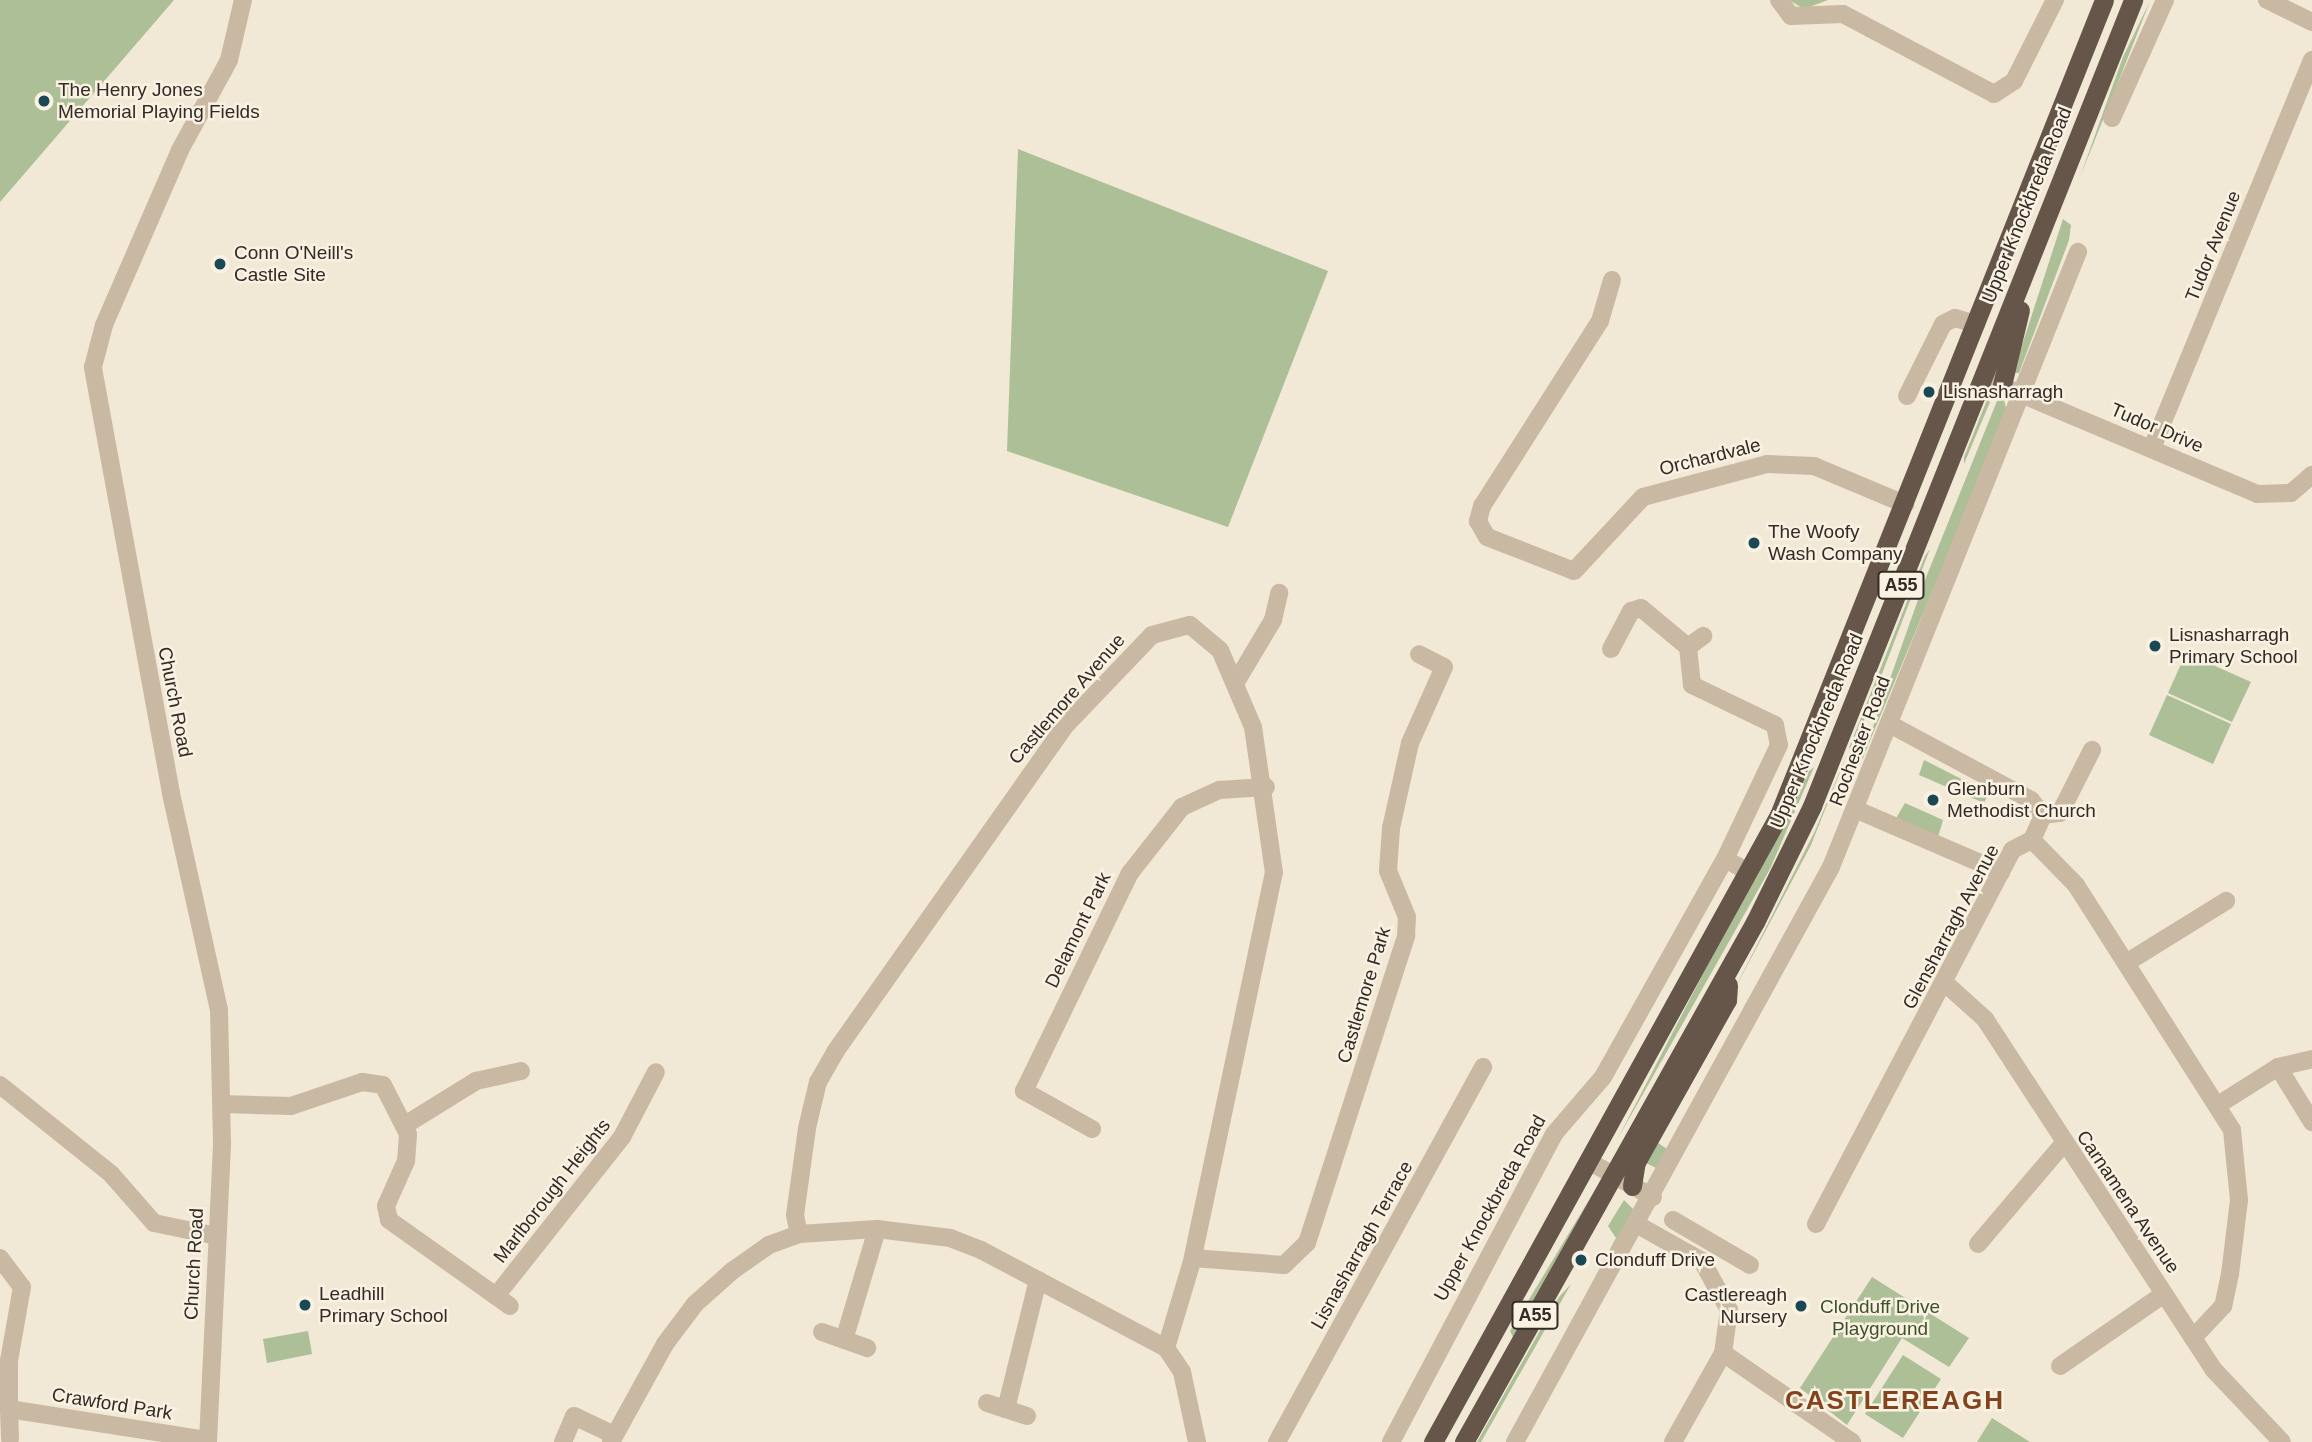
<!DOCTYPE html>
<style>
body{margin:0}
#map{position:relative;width:2312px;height:1442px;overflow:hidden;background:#f1e8d6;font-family:Arial,sans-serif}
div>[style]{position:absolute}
.green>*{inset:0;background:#acbf97}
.minor>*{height:18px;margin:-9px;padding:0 9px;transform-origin:9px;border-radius:9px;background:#c9b9a3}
.trunk>*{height:19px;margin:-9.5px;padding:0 9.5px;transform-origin:9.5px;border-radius:9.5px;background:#655649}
.dots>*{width:19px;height:19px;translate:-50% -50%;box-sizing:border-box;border:4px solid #f9f2e2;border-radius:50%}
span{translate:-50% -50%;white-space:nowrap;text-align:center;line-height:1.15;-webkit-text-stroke:5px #f9f2e2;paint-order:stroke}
.shield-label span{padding:2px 5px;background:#f9f2e2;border:2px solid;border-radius:5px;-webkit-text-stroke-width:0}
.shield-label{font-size:18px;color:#332b25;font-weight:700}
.poi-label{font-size:19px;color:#332b25}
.left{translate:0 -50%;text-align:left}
.right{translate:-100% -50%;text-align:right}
.street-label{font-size:19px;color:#332b25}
.park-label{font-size:19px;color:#3d5229}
.district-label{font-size:26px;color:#83441d;font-weight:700;letter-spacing:2px}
</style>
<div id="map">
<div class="green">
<i style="clip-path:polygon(0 0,174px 0,0 202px)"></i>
<i style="clip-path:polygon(1789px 0,1828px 0,1804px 9px)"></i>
<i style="clip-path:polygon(2150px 1px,2119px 80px,2080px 177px,2123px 57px)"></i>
<i style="clip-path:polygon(1018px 149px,1328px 271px,1228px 527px,1007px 451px)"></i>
<i style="clip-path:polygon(2063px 219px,2071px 225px,2069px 240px,2019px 373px,2013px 373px)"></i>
<i style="clip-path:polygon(1987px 400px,1990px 402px,1964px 464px,1964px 457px)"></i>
<i style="clip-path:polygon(2004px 400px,2007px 412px,1857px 772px,1925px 580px,1997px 401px)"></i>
<i style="clip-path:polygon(1930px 549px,1853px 749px,1849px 748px,1925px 556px)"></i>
<i style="clip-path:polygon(2186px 653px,2251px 682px,2232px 722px,2168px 693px)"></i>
<i style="clip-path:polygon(2167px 695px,2231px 724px,2213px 764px,2149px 735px)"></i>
<i style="clip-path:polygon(1848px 752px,1811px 845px,1731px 996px,1815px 831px)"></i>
<i style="clip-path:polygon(1924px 760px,1989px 793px,1984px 803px,1919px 775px)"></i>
<i style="clip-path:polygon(1814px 767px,1770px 869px,1617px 1140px,1807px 773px)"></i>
<i style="clip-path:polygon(1905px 803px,1943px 820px,1938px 837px,1895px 820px)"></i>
<i style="clip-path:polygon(1658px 1143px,1667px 1149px,1656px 1168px,1646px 1163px)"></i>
<i style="clip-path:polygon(1595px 1190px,1513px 1337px,1510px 1331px)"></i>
<i style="clip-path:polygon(1624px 1200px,1634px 1210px,1534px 1391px,1616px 1238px,1608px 1226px)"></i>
<i style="clip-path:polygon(1872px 1277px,1969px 1338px,1949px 1367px,1902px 1338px,1847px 1425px,1800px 1388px)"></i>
<i style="clip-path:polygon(1571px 1284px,1481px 1442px,1477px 1442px,1559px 1297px)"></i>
<i style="clip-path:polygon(308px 1331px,312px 1354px,267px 1363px,263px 1339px)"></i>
<i style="clip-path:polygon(1903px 1355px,1941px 1379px,1903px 1438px,1865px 1414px)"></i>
<i style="clip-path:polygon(1992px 1418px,2030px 1442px,1977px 1442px)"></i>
</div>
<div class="minor">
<i style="left:1779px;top:0;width:20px;rotate:53deg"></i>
<i style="left:1791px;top:16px;width:52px;rotate:-2.2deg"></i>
<i style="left:1843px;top:14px;width:171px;rotate:27.9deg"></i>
<i style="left:1994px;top:94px;width:24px;rotate:-33deg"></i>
<i style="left:2014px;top:81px;width:91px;rotate:-63.2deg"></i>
<i style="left:2267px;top:0;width:50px;rotate:26.1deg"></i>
<i style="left:2112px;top:118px;width:129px;rotate:-65.8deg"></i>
<i style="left:1612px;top:280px;width:43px;rotate:106.3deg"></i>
<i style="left:1600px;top:321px;width:219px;rotate:122.5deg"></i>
<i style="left:1482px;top:506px;width:16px;rotate:105deg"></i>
<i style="left:1478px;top:521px;width:18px;rotate:61deg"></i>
<i style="left:1487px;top:537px;width:93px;rotate:21.3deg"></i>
<i style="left:1574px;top:571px;width:101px;rotate:-47deg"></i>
<i style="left:1643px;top:497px;width:128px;rotate:-14.9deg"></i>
<i style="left:1767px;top:464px;width:47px;rotate:2.4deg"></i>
<i style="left:1814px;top:466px;width:99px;rotate:22.7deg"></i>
<i style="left:1983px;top:378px;width:298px;rotate:22.9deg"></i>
<i style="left:2257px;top:494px;width:34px;rotate:-2deg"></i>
<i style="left:2291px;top:493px;width:28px;rotate:-41deg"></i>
<i style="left:1907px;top:396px;width:80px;rotate:-63.4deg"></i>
<i style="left:1943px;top:324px;width:13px;rotate:-27deg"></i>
<i style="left:1955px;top:318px;width:22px;rotate:16deg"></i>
<i style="left:2152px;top:448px;width:420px;rotate:-67.6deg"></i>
<i style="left:1688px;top:647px;width:19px;rotate:-36deg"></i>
<i style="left:1611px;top:649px;width:43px;rotate:-62.2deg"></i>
<i style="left:1631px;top:611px;width:10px;rotate:-17deg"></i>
<i style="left:1641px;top:608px;width:61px;rotate:39.7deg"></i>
<i style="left:1688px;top:647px;width:38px;rotate:84deg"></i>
<i style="left:1692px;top:685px;width:92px;rotate:25.7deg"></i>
<i style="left:1775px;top:725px;width:20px;rotate:79deg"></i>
<i style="left:1779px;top:745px;width:126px;rotate:115.3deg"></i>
<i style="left:1725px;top:859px;width:29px;rotate:29deg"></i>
<i style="left:1236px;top:682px;width:72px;rotate:-59.2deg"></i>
<i style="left:1273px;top:620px;width:28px;rotate:-77deg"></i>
<i style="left:1857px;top:810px;width:157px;rotate:23.3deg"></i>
<i style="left:2043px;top:815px;width:17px;rotate:-7deg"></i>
<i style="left:2060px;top:813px;width:71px;rotate:-63.1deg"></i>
<i style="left:2032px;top:840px;width:63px;rotate:45.6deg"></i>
<i style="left:2076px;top:885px;width:290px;rotate:57.5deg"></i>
<i style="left:2232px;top:1130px;width:70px;rotate:84.3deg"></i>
<i style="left:2239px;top:1200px;width:75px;rotate:96.9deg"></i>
<i style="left:2230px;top:1274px;width:33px;rotate:102deg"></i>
<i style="left:2223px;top:1306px;width:44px;rotate:133.2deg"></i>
<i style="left:2126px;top:963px;width:118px;rotate:-31.8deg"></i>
<i style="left:1945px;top:983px;width:54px;rotate:42deg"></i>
<i style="left:1985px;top:1019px;width:418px;rotate:56.9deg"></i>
<i style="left:2213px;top:1369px;width:100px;rotate:46.6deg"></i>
<i style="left:2278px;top:1067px;width:65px;rotate:58.3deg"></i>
<i style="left:0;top:1085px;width:142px;rotate:38.7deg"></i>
<i style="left:111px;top:1174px;width:65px;rotate:48.7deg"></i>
<i style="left:154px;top:1223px;width:64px;rotate:11.7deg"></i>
<i style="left:222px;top:1104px;width:69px;rotate:1.7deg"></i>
<i style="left:291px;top:1106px;width:75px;rotate:-18.7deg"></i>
<i style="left:362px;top:1082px;width:21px;rotate:8deg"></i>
<i style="left:383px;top:1085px;width:55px;rotate:63deg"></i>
<i style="left:408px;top:1134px;width:27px;rotate:94deg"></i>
<i style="left:406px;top:1161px;width:49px;rotate:114deg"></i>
<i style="left:386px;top:1206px;width:14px;rotate:78deg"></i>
<i style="left:389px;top:1220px;width:131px;rotate:35.4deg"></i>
<i style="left:496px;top:1296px;width:203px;rotate:-51.6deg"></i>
<i style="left:622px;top:1137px;width:73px;rotate:-62.4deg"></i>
<i style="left:2218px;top:1105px;width:71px;rotate:-32.3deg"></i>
<i style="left:2278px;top:1067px;width:35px;rotate:-13deg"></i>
<i style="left:405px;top:1125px;width:84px;rotate:-31.8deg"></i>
<i style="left:476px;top:1081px;width:46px;rotate:-12.5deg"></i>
<i style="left:1092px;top:1129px;width:78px;rotate:-150.8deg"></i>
<i style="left:1024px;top:1091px;width:242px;rotate:-64.1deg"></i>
<i style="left:1130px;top:873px;width:84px;rotate:-51.8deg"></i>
<i style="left:1182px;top:807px;width:41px;rotate:-24.7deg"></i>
<i style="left:1219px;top:790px;width:47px;rotate:-3.7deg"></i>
<i style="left:1590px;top:1162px;width:72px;rotate:29.1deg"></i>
<i style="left:1673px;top:1220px;width:89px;rotate:30.3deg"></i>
<i style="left:1816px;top:1224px;width:422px;rotate:-62.3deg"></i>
<i style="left:2012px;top:850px;width:22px;rotate:-27deg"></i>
<i style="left:2032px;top:840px;width:27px;rotate:-66deg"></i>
<i style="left:2043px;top:815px;width:19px;rotate:-129deg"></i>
<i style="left:2031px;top:800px;width:161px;rotate:-151.8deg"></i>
<i style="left:1638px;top:1225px;width:73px;rotate:29.4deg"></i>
<i style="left:1702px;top:1261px;width:56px;rotate:61.1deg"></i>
<i style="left:1729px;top:1310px;width:43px;rotate:97.9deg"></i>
<i style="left:1723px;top:1353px;width:102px;rotate:119.3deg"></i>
<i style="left:799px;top:1234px;width:19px;rotate:-102deg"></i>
<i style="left:795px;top:1215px;width:88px;rotate:-82.1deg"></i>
<i style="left:807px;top:1128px;width:47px;rotate:-76.6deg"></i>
<i style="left:818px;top:1082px;width:34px;rotate:-60deg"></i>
<i style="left:835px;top:1052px;width:398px;rotate:-54.8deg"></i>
<i style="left:1064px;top:727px;width:127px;rotate:-46.3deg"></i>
<i style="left:1152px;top:635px;width:39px;rotate:-15deg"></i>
<i style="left:1190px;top:625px;width:39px;rotate:40deg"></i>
<i style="left:1220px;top:650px;width:84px;rotate:66.8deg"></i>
<i style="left:1253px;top:727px;width:147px;rotate:81.8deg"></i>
<i style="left:1274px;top:872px;width:394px;rotate:101.9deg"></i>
<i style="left:1193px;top:1258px;width:94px;rotate:106.7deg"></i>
<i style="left:1978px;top:1244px;width:133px;rotate:-49.6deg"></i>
<i style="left:0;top:1258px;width:36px;rotate:53deg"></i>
<i style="left:22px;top:1287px;width:75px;rotate:100deg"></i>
<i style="left:9px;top:1361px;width:48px;rotate:90deg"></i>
<i style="left:9px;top:1409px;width:201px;rotate:8.9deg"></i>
<i style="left:1193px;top:1258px;width:91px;rotate:4.4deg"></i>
<i style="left:1284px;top:1265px;width:32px;rotate:-44deg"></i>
<i style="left:1307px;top:1243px;width:323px;rotate:-72.1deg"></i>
<i style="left:1406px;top:936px;width:19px;rotate:-87deg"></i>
<i style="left:1407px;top:917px;width:50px;rotate:-112.4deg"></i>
<i style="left:1388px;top:871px;width:43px;rotate:-86deg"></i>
<i style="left:1391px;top:828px;width:87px;rotate:-77.4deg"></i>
<i style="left:1410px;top:743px;width:83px;rotate:-65.9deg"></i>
<i style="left:1444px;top:667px;width:28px;rotate:-153deg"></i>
<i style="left:496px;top:1296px;width:17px;rotate:36deg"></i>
<i style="left:822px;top:1332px;width:48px;rotate:19.6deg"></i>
<i style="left:844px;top:1340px;width:116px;rotate:-73.4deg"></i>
<i style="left:1723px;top:1353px;width:157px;rotate:34.6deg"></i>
<i style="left:2060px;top:1366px;width:126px;rotate:-34.7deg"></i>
<i style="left:987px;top:1403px;width:20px;rotate:18deg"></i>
<i style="left:9px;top:1409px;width:30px;rotate:88deg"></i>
<i style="left:1027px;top:1416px;width:22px;rotate:-162deg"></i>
<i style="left:1006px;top:1409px;width:133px;rotate:-76.1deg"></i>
<i style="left:208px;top:1442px;width:299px;rotate:-87.3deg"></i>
<i style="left:222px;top:1143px;width:133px;rotate:-91.3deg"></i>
<i style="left:219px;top:1010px;width:222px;rotate:-102.5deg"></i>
<i style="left:171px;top:793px;width:433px;rotate:-100.4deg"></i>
<i style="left:93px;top:367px;width:43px;rotate:-75.3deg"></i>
<i style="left:104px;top:325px;width:191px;rotate:-66.5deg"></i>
<i style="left:180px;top:150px;width:102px;rotate:-61.4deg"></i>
<i style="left:229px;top:60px;width:62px;rotate:-76.9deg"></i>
<i style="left:563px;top:1442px;width:28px;rotate:-67deg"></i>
<i style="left:574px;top:1416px;width:44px;rotate:25.4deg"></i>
<i style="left:611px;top:1442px;width:112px;rotate:-61.1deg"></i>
<i style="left:665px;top:1344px;width:50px;rotate:-53.1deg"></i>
<i style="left:695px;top:1304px;width:50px;rotate:-41.7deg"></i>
<i style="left:732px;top:1271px;width:45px;rotate:-35.1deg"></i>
<i style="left:769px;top:1245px;width:32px;rotate:-20deg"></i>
<i style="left:799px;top:1234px;width:78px;rotate:-3.7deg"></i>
<i style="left:877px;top:1229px;width:74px;rotate:7deg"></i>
<i style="left:950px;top:1238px;width:33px;rotate:21deg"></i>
<i style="left:981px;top:1250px;width:209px;rotate:27.9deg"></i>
<i style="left:1166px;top:1348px;width:29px;rotate:56deg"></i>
<i style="left:1182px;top:1372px;width:72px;rotate:77.9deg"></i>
<i style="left:1277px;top:1442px;width:428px;rotate:-61.2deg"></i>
<i style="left:1391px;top:1442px;width:348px;rotate:-62.1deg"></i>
<i style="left:1554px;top:1134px;width:75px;rotate:-49.3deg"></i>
<i style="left:1603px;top:1077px;width:250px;rotate:-60.8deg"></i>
<i style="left:1515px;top:1442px;width:656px;rotate:-61.21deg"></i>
<i style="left:1831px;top:867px;width:663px;rotate:-68.12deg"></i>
</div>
<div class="trunk">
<i style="left:2002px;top:385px;width:77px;rotate:-76.5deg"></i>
<i style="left:1632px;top:1186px;width:24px;rotate:-81deg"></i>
<i style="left:1636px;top:1162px;width:186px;rotate:-60.7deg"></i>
<i style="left:1727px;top:1000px;width:15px;rotate:-86deg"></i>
<i style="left:1433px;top:1442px;width:716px;rotate:-61.11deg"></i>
<i style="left:1779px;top:815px;width:877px;rotate:-68.26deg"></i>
<i style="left:1464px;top:1442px;width:596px;rotate:-60.77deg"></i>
<i style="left:1755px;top:922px;width:129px;rotate:-63.8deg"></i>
<i style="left:1812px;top:806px;width:868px;rotate:-68.28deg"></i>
</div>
<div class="dots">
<i style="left:44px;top:101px;background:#1a4955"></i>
<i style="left:220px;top:264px;background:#1a4955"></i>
<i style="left:1929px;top:392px;background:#1a4955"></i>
<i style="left:1754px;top:543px;background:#1a4955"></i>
<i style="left:2155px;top:646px;background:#1a4955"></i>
<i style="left:1933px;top:800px;background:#1a4955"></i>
<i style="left:1581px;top:1260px;background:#1a4955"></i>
<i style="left:305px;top:1305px;background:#1a4955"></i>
<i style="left:1801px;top:1306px;background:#1a4955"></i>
</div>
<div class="shield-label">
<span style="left:1901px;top:585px">A55</span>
<span style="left:1535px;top:1315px">A55</span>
</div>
<div class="poi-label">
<span class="left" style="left:58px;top:101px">The Henry Jones<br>Memorial Playing Fields</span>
<span class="left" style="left:234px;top:264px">Conn O'Neill's<br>Castle Site</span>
<span class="left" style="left:1943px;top:392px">Lisnasharragh</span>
<span class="left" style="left:1768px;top:543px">The Woofy<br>Wash Company</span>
<span class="left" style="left:2169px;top:646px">Lisnasharragh<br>Primary School</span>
<span class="left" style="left:1947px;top:800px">Glenburn<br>Methodist Church</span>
<span class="left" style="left:1595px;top:1260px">Clonduff Drive</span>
<span class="left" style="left:319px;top:1305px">Leadhill<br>Primary School</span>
<span class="right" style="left:1787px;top:1306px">Castlereagh<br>Nursery</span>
</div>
<div class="street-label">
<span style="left:2027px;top:205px;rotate:-68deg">Upper Knockbreda Road</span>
<span style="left:2213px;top:246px;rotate:-68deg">Tudor Avenue</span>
<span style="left:2157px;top:428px;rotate:23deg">Tudor Drive</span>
<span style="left:1710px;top:457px;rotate:-14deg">Orchardvale</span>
<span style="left:1067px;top:699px;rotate:-49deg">Castlemore Avenue</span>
<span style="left:175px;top:702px;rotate:79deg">Church Road</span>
<span style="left:1817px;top:731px;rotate:-67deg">Upper Knockbreda Road</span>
<span style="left:1860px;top:741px;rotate:-69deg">Rochester Road</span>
<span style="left:1951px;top:927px;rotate:-62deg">Glensharragh Avenue</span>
<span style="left:1078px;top:930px;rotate:-64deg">Delamont Park</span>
<span style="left:1364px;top:995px;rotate:-73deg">Castlemore Park</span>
<span style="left:552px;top:1191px;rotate:-52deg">Marlborough Heights</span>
<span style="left:2128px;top:1202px;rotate:56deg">Carnamena Avenue</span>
<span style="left:1490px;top:1208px;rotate:-61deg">Upper Knockbreda Road</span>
<span style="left:1362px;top:1245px;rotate:-61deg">Lisnasharragh Terrace</span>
<span style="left:194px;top:1264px;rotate:-87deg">Church Road</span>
<span style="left:112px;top:1404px;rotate:9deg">Crawford Park</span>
</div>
<div class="park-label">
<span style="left:1880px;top:1318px">Clonduff Drive<br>Playground</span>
</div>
<div class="district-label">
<span style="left:1895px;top:1401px">CASTLEREAGH</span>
</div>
</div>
